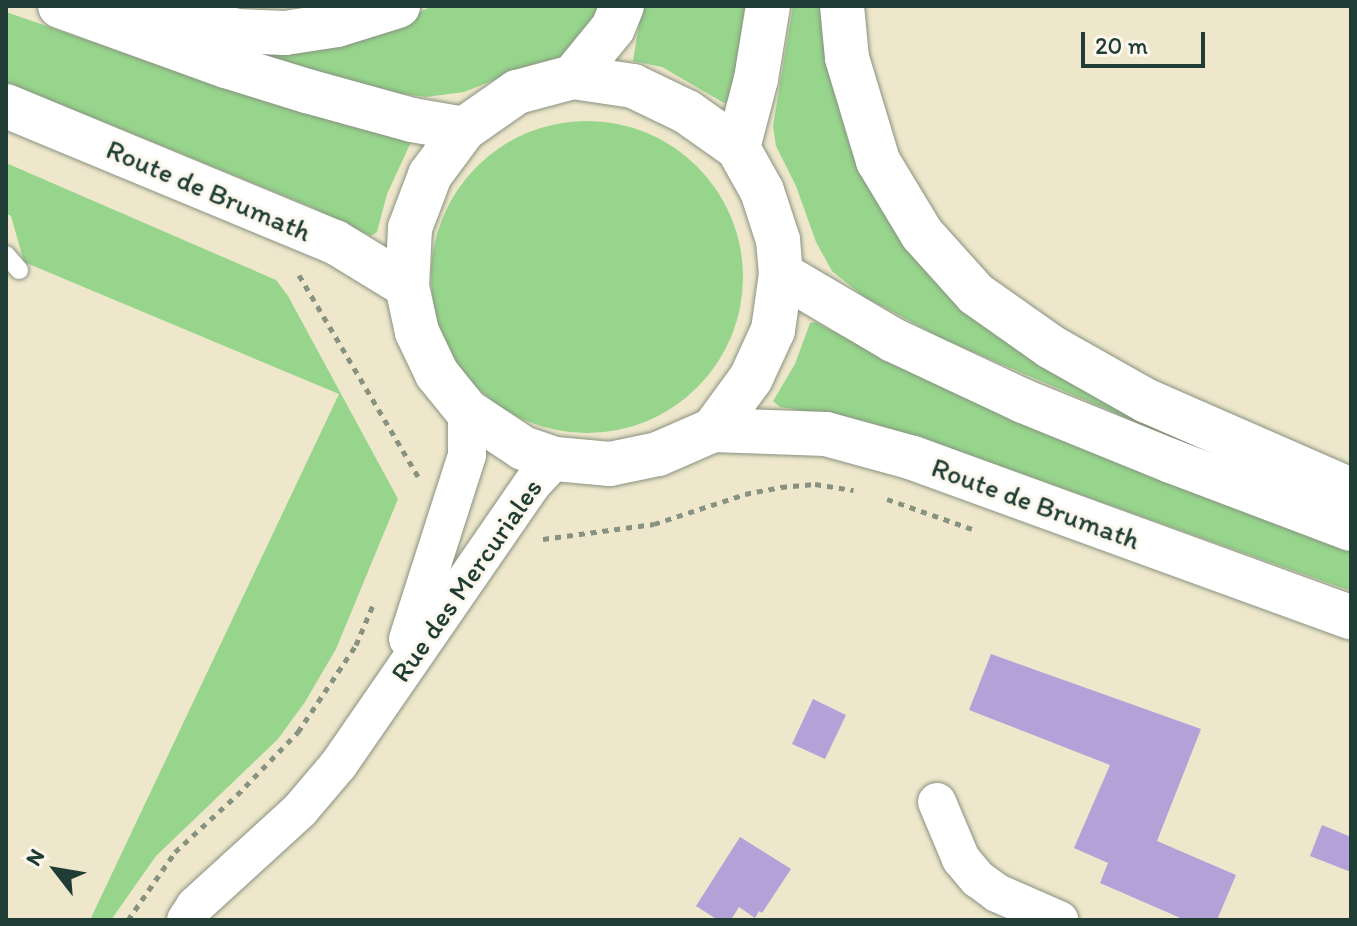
<!DOCTYPE html>
<style>
body{margin:0}
#map{position:relative;width:1357px;height:926px;overflow:hidden;background:#efe7cb;font-family:Itim,sans-serif}
div>[style]{position:absolute}
.green>*{inset:0;background:#96d58b}
.round{border-radius:50%}
.building>*{inset:0;background:#b3a1d7}
.path>*{height:5px;margin-top:-2.5px;transform-origin:0;background:repeating-linear-gradient(90deg,#879280 0 6px,transparent 0 12px)}
.roads{filter:drop-shadow(0 0 2px #879280) drop-shadow(0 0 2px #879280)}
.service>*{height:18px;margin:-9px;padding:0 9px;transform-origin:9px;border-radius:9px;background:#fff}
.minor>*{height:38px;margin:-19px;padding:0 19px;transform-origin:19px;border-radius:19px;background:#fff}
.secondary>*{height:44px;margin:-22px;padding:0 22px;transform-origin:22px;border-radius:22px;background:#fff}
span{translate:-50% -50%;white-space:nowrap;text-align:center;line-height:1.15;-webkit-text-stroke:6px #fbf7ec;paint-order:stroke}
.street-label{font-size:28px;color:#1f3d34}
.frame{position:absolute;inset:0;border:8px solid #1f3d34;pointer-events:none}
.north{position:absolute;left:16px;top:830px;width:80px;height:80px;-webkit-text-stroke:6px #fbf7ec;paint-order:stroke;rotate:301deg;font-size:22px;font-weight:700;line-height:32px;text-align:center;color:#1f3d34}
.north::after{content:'';display:block;margin:auto;width:28px;height:36px;background:#1f3d34;clip-path:polygon(50% 0,100% 100%,50% 72%,0 100%)}
.scale{position:absolute;left:1081px;top:32px;width:124px;height:36px;box-sizing:border-box;border:4px solid #1f3d34;border-top:0;padding-left:10px;font-size:24px;line-height:28px;white-space:nowrap;color:#1f3d34;-webkit-text-stroke:6px #fbf7ec;paint-order:stroke}
</style>
<div id="map">
<div class="green">
<i style="clip-path:polygon(432px 6px,605px 6px,574px 54px,537px 63px,464px 92px,426px 97px,395px 93px,264px 55px,392px 26px)"></i>
<i style="clip-path:polygon(642px 6px,754px 6px,736px 98px,724px 103px,662px 67px,633px 61px)"></i>
<i style="clip-path:polygon(793px 6px,824px 6px,840px 113px,852px 152px,871px 188px,955px 298px,993px 333px,1059px 375px,1184px 437px,1181px 441px,945px 340px,863px 296px,832px 271px,816px 242px,796px 186px,776px 146px,773px 126px)"></i>
<i style="clip-path:polygon(6px 12px,243px 94px,411px 142px,387px 194px,377px 232px,371px 236px,309px 206px,6px 82px)"></i>
<i class="round" style="left:431px;top:121px;width:312px;height:312px"></i>
<i style="clip-path:polygon(6px 163px,276px 280px,288px 296px,398px 499px,336px 649px,305px 702px,278px 739px,156px 856px,111px 920px,90px 920px,339px 394px,24px 262px,11px 216px,6px 213px)"></i>
<i style="clip-path:polygon(815px 322px,900px 366px,1351px 550px,1351px 591px,921px 438px,864px 421px,780px 407px,773px 401px,795px 364px,810px 323px)"></i>
</div>
<div class="building">
<i style="clip-path:polygon(991px 654px,1201px 729px,1157px 841px,1236px 875px,1217px 920px,1185px 920px,1100px 883px,1108px 863px,1074px 848px,1110px 765px,969px 710px)"></i>
<i style="clip-path:polygon(813px 699px,846px 715px,825px 759px,792px 744px)"></i>
<i style="clip-path:polygon(1322px 825px,1351px 837px,1351px 872px,1310px 856px)"></i>
<i style="clip-path:polygon(740px 837px,791px 869px,762px 913px,759px 911px,755px 918px,739px 907px,731px 920px,718px 920px,696px 906px)"></i>
</div>
<div class="path">
<i style="left:299px;top:275px;width:234px;rotate:59.4deg"></i>
<i style="left:887px;top:499px;width:90px;rotate:19.4deg"></i>
<i style="left:543px;top:539px;width:112px;rotate:-7.7deg"></i>
<i style="left:654px;top:524px;width:96px;rotate:-18.2deg"></i>
<i style="left:745px;top:494px;width:37px;rotate:-11deg"></i>
<i style="left:781px;top:487px;width:34px;rotate:-5deg"></i>
<i style="left:815px;top:484px;width:39px;rotate:9deg"></i>
<i style="left:128px;top:920px;width:83px;rotate:-55.3deg"></i>
<i style="left:175px;top:852px;width:84px;rotate:-42.6deg"></i>
<i style="left:237px;top:795px;width:88px;rotate:-45.9deg"></i>
<i style="left:298px;top:732px;width:105px;rotate:-56.3deg"></i>
<i style="left:356px;top:645px;width:43px;rotate:-67deg"></i>
</div>
<div class="roads">
<div class="service">
<i style="left:6px;top:255px;width:20px;rotate:49deg"></i>
</div>
<div class="minor">
<i style="left:408px;top:639px;width:193px;rotate:-72.2deg"></i>
<i style="left:467px;top:455px;width:44px;rotate:-90deg"></i>
<i style="left:937px;top:802px;width:62px;rotate:67.2deg"></i>
<i style="left:961px;top:859px;width:26px;rotate:50deg"></i>
<i style="left:978px;top:879px;width:24px;rotate:36deg"></i>
<i style="left:997px;top:893px;width:68px;rotate:23.5deg"></i>
<i style="left:186px;top:920px;width:17px;rotate:-57deg"></i>
<i style="left:195px;top:906px;width:142px;rotate:-42.4deg"></i>
<i style="left:300px;top:810px;width:60px;rotate:-49.7deg"></i>
<i style="left:339px;top:764px;width:341px;rotate:-55.4deg"></i>
<i style="left:533px;top:483px;width:33px;rotate:-47deg"></i>
</div>
<div class="secondary">
<i style="left:60px;top:6px;width:177px;rotate:19.9deg"></i>
<i style="left:226px;top:66px;width:85px;rotate:17.2deg"></i>
<i style="left:307px;top:91px;width:109px;rotate:15.4deg"></i>
<i style="left:412px;top:120px;width:53px;rotate:9.8deg"></i>
<i style="left:152px;top:6px;width:89px;rotate:16.4deg"></i>
<i style="left:237px;top:31px;width:48px;rotate:2.4deg"></i>
<i style="left:285px;top:33px;width:53px;rotate:-8.7deg"></i>
<i style="left:337px;top:25px;width:64px;rotate:-17.3deg"></i>
<i style="left:842px;top:6px;width:52px;rotate:84.5deg"></i>
<i style="left:847px;top:58px;width:108px;rotate:73.2deg"></i>
<i style="left:878px;top:161px;width:85px;rotate:58.9deg"></i>
<i style="left:922px;top:234px;width:81px;rotate:48deg"></i>
<i style="left:976px;top:294px;width:92px;rotate:35.2deg"></i>
<i style="left:1051px;top:347px;width:110px;rotate:29.4deg"></i>
<i style="left:1147px;top:401px;width:223px;rotate:23.6deg"></i>
<i style="left:573px;top:77px;width:61px;rotate:8.5deg"></i>
<i style="left:633px;top:86px;width:60px;rotate:25.7deg"></i>
<i style="left:687px;top:112px;width:62px;rotate:35.2deg"></i>
<i style="left:738px;top:148px;width:49px;rotate:60.8deg"></i>
<i style="left:762px;top:191px;width:52px;rotate:71.9deg"></i>
<i style="left:778px;top:240px;width:34px;rotate:85deg"></i>
<i style="left:781px;top:274px;width:57px;rotate:98.1deg"></i>
<i style="left:773px;top:330px;width:53px;rotate:114.6deg"></i>
<i style="left:751px;top:378px;width:64px;rotate:126.2deg"></i>
<i style="left:713px;top:430px;width:60px;rotate:156.4deg"></i>
<i style="left:658px;top:454px;width:49px;rotate:168.2deg"></i>
<i style="left:610px;top:464px;width:55px;rotate:-174.8deg"></i>
<i style="left:555px;top:459px;width:34px;rotate:-161deg"></i>
<i style="left:523px;top:448px;width:67px;rotate:-146.5deg"></i>
<i style="left:467px;top:411px;width:48px;rotate:-129deg"></i>
<i style="left:437px;top:374px;width:47px;rotate:-115.5deg"></i>
<i style="left:417px;top:332px;width:47px;rotate:-102.3deg"></i>
<i style="left:407px;top:286px;width:58px;rotate:-87deg"></i>
<i style="left:410px;top:228px;width:57px;rotate:-69.3deg"></i>
<i style="left:430px;top:175px;width:57px;rotate:-53.5deg"></i>
<i style="left:464px;top:129px;width:65px;rotate:-34.9deg"></i>
<i style="left:517px;top:92px;width:58px;rotate:-15deg"></i>
<i style="left:573px;top:77px;width:63px;rotate:-50.8deg"></i>
<i style="left:613px;top:28px;width:24px;rotate:-68deg"></i>
<i style="left:6px;top:106px;width:356px;rotate:22.5deg"></i>
<i style="left:335px;top:242px;width:84px;rotate:31.4deg"></i>
<i style="left:738px;top:148px;width:71px;rotate:-75.4deg"></i>
<i style="left:756px;top:79px;width:74px;rotate:-80.7deg"></i>
<i style="left:781px;top:274px;width:130px;rotate:30.5deg"></i>
<i style="left:893px;top:340px;width:144px;rotate:25.1deg"></i>
<i style="left:1023px;top:401px;width:160px;rotate:22.1deg"></i>
<i style="left:1171px;top:461px;width:192px;rotate:20.7deg"></i>
<i style="left:713px;top:430px;width:113px;rotate:2deg"></i>
<i style="left:826px;top:434px;width:90px;rotate:15.4deg"></i>
<i style="left:913px;top:458px;width:466px;rotate:20deg"></i>
</div>
</div>
<div class="street-label">
<span style="left:209px;top:190px;rotate:23deg">Route de Brumath</span>
<span style="left:1036px;top:503px;rotate:20deg">Route de Brumath</span>
<span style="left:466px;top:580px;rotate:-55deg">Rue des Mercuriales</span>
</div>
<div class="frame"></div>
<div class="north">N</div>
<div class="scale">20 m</div>
</div>
